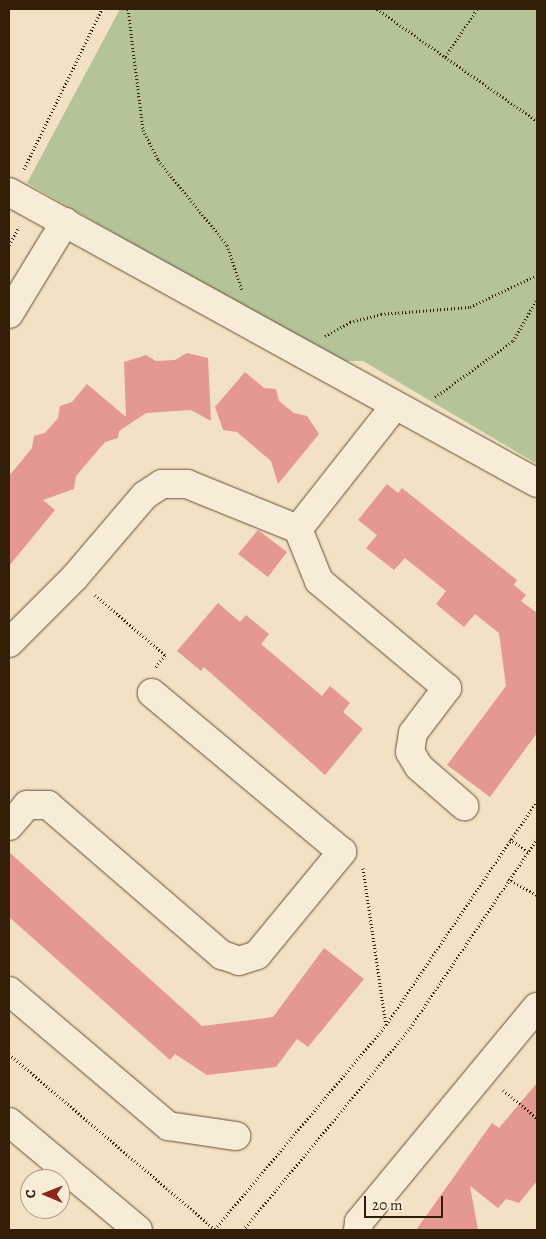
<!DOCTYPE html>
<meta charset="utf-8">
<style>
body{margin:0}
#map{position:relative;width:546px;height:1239px;overflow:hidden;background:#f2e1c2;font-family:Alegreya,serif}
div>[style]{position:absolute}
.green>*{inset:0;background:#b4c498}
.building>*{inset:0;background:#e5988f}
.path>*{height:3px;margin-top:-1.5px;transform-origin:0;background:repeating-linear-gradient(90deg,#331e07 0 1px,transparent 0 3.5px)}
.roads{filter:drop-shadow(0 0 1px #634f36) drop-shadow(0 0 1px #634f36)}
.minor>*{height:28px;margin:-14px;padding:0 14px;transform-origin:14px;border-radius:14px;background:#f7ecd7}
span{translate:-50% -50%;white-space:nowrap;text-align:center;line-height:1.15;-webkit-text-stroke:4px #f7ecd7;paint-order:stroke}
.frame{position:absolute;inset:0;border:10px solid #331e07;pointer-events:none}
.north{position:absolute;left:20px;top:1169px;width:50px;height:50px;box-sizing:border-box;background:#f7ecd7;border:1px solid #a99a84;border-radius:50%;rotate:271deg;font-size:14px;font-weight:700;line-height:20px;text-align:center;color:#331e07}
.north::after{content:'';display:block;margin:auto;width:18px;height:22px;background:#8f2418;clip-path:polygon(50% 0,100% 100%,50% 72%,0 100%)}
.scale{position:absolute;left:364px;top:1196px;width:79px;height:22px;box-sizing:border-box;border:2px solid #331e07;border-top:0;padding-left:6px;font-size:15px;line-height:18px;white-space:nowrap;color:#331e07;-webkit-text-stroke:4px #f7ecd7;paint-order:stroke}
</style>
<div id="map">
<div class="green">
<i style="clip-path:polygon(120px 9px,537px 9px,537px 464px,363px 361px,337px 361px,27px 183px)"></i>
</div>
<div class="building">
<i style="clip-path:polygon(187px 353px,208px 358px,211px 421px,191px 410px,146px 413px,119px 431px,118px 438px,105px 442px,76px 476px,74px 489px,43px 500px,55px 510px,9px 566px,9px 476px,32px 448px,34px 436px,45px 433px,58px 418px,60px 406px,72px 402px,87px 384px,126px 417px,124px 362px,146px 355px,156px 361px,175px 360px)"></i>
<i style="clip-path:polygon(245px 372px,264px 388px,276px 389px,279px 401px,294px 413px,307px 416px,319px 434px,278px 484px,271px 461px,237px 432px,223px 430px,215px 407px)"></i>
<i style="clip-path:polygon(387px 484px,398px 493px,402px 488px,517px 580px,514px 585px,526px 595px,521px 601px,537px 613px,537px 733px,490px 797px,447px 765px,506px 686px,499px 633px,475px 614px,464px 627px,436px 604px,446px 591px,405px 558px,394px 570px,366px 548px,377px 535px,358px 520px)"></i>
<i style="clip-path:polygon(258px 530px,287px 552px,268px 577px,238px 554px)"></i>
<i style="clip-path:polygon(218px 603px,240px 622px,246px 615px,269px 634px,261px 644px,322px 696px,330px 686px,350px 703px,343px 712px,363px 729px,325px 775px,204px 667px,201px 671px,177px 651px)"></i>
<i style="clip-path:polygon(9px 852px,202px 1026px,273px 1017px,324px 948px,364px 979px,308px 1047px,297px 1039px,276px 1067px,207px 1075px,175px 1054px,170px 1060px,9px 917px)"></i>
<i style="clip-path:polygon(537px 1083px,537px 1181px,519px 1203px,506px 1199px,498px 1208px,470px 1186px,478px 1230px,416px 1230px,492px 1123px,499px 1128px)"></i>
</div>
<div class="path">
<i style="left:128px;top:9px;width:122px;rotate:82.9deg"></i>
<i style="left:143px;top:130px;width:34px;rotate:63deg"></i>
<i style="left:158px;top:160px;width:109px;rotate:50.9deg"></i>
<i style="left:227px;top:245px;width:47px;rotate:71.6deg"></i>
<i style="left:377px;top:9px;width:83px;rotate:35.2deg"></i>
<i style="left:477px;top:9px;width:58px;rotate:123.7deg"></i>
<i style="left:445px;top:57px;width:112px;rotate:34.8deg"></i>
<i style="left:24px;top:169px;width:178px;rotate:-64deg"></i>
<i style="left:9px;top:245px;width:21px;rotate:-61deg"></i>
<i style="left:325px;top:336px;width:29px;rotate:-29deg"></i>
<i style="left:350px;top:322px;width:32px;rotate:-14deg"></i>
<i style="left:381px;top:314px;width:89px;rotate:-4.5deg"></i>
<i style="left:470px;top:307px;width:74px;rotate:-25.5deg"></i>
<i style="left:435px;top:397px;width:96px;rotate:-35.7deg"></i>
<i style="left:513px;top:341px;width:48px;rotate:-60.3deg"></i>
<i style="left:95px;top:595px;width:92px;rotate:40.6deg"></i>
<i style="left:165px;top:655px;width:16px;rotate:128deg"></i>
<i style="left:510px;top:839px;width:22px;rotate:36deg"></i>
<i style="left:363px;top:868px;width:159px;rotate:81.7deg"></i>
<i style="left:508px;top:879px;width:33px;rotate:29deg"></i>
<i style="left:9px;top:1054px;width:272px;rotate:40.4deg"></i>
<i style="left:503px;top:1090px;width:44px;rotate:39.5deg"></i>
<i style="left:215px;top:1229px;width:266px;rotate:-50deg"></i>
<i style="left:386px;top:1025px;width:270px;rotate:-56deg"></i>
<i style="left:243px;top:1230px;width:262px;rotate:-50.4deg"></i>
<i style="left:410px;top:1028px;width:228px;rotate:-56.1deg"></i>
</div>
<div class="roads">
<div class="minor">
<i style="left:9px;top:192px;width:603px;rotate:28.86deg"></i>
<i style="left:9px;top:314px;width:108px;rotate:-58.7deg"></i>
<i style="left:298px;top:529px;width:155px;rotate:-51.8deg"></i>
<i style="left:9px;top:643px;width:92px;rotate:-45deg"></i>
<i style="left:74px;top:578px;width:109px;rotate:-49.5deg"></i>
<i style="left:145px;top:495px;width:20px;rotate:-33deg"></i>
<i style="left:162px;top:484px;width:25px"></i>
<i style="left:187px;top:484px;width:120px;rotate:22.1deg"></i>
<i style="left:298px;top:529px;width:56px;rotate:68deg"></i>
<i style="left:319px;top:581px;width:167px;rotate:39.9deg"></i>
<i style="left:447px;top:688px;width:56px;rotate:127.1deg"></i>
<i style="left:413px;top:733px;width:19px;rotate:99deg"></i>
<i style="left:410px;top:752px;width:17px;rotate:59deg"></i>
<i style="left:419px;top:767px;width:60px;rotate:40.9deg"></i>
<i style="left:9px;top:826px;width:28px;rotate:-49deg"></i>
<i style="left:27px;top:805px;width:21px"></i>
<i style="left:48px;top:805px;width:230px;rotate:40.8deg"></i>
<i style="left:222px;top:955px;width:18px;rotate:19deg"></i>
<i style="left:239px;top:961px;width:19px;rotate:-18deg"></i>
<i style="left:257px;top:955px;width:134px;rotate:-50.5deg"></i>
<i style="left:342px;top:852px;width:248px;rotate:-140.1deg"></i>
<i style="left:9px;top:991px;width:209px;rotate:40.3deg"></i>
<i style="left:168px;top:1126px;width:69px;rotate:8.4deg"></i>
<i style="left:9px;top:1122px;width:168px;rotate:39.9deg"></i>
<i style="left:358px;top:1230px;width:8px;rotate:-83deg"></i>
<i style="left:359px;top:1222px;width:279px;rotate:-50.4deg"></i>
</div>
</div>
<div class="frame"></div>
<div class="north">С</div>
<div class="scale">20 m</div>
</div>
